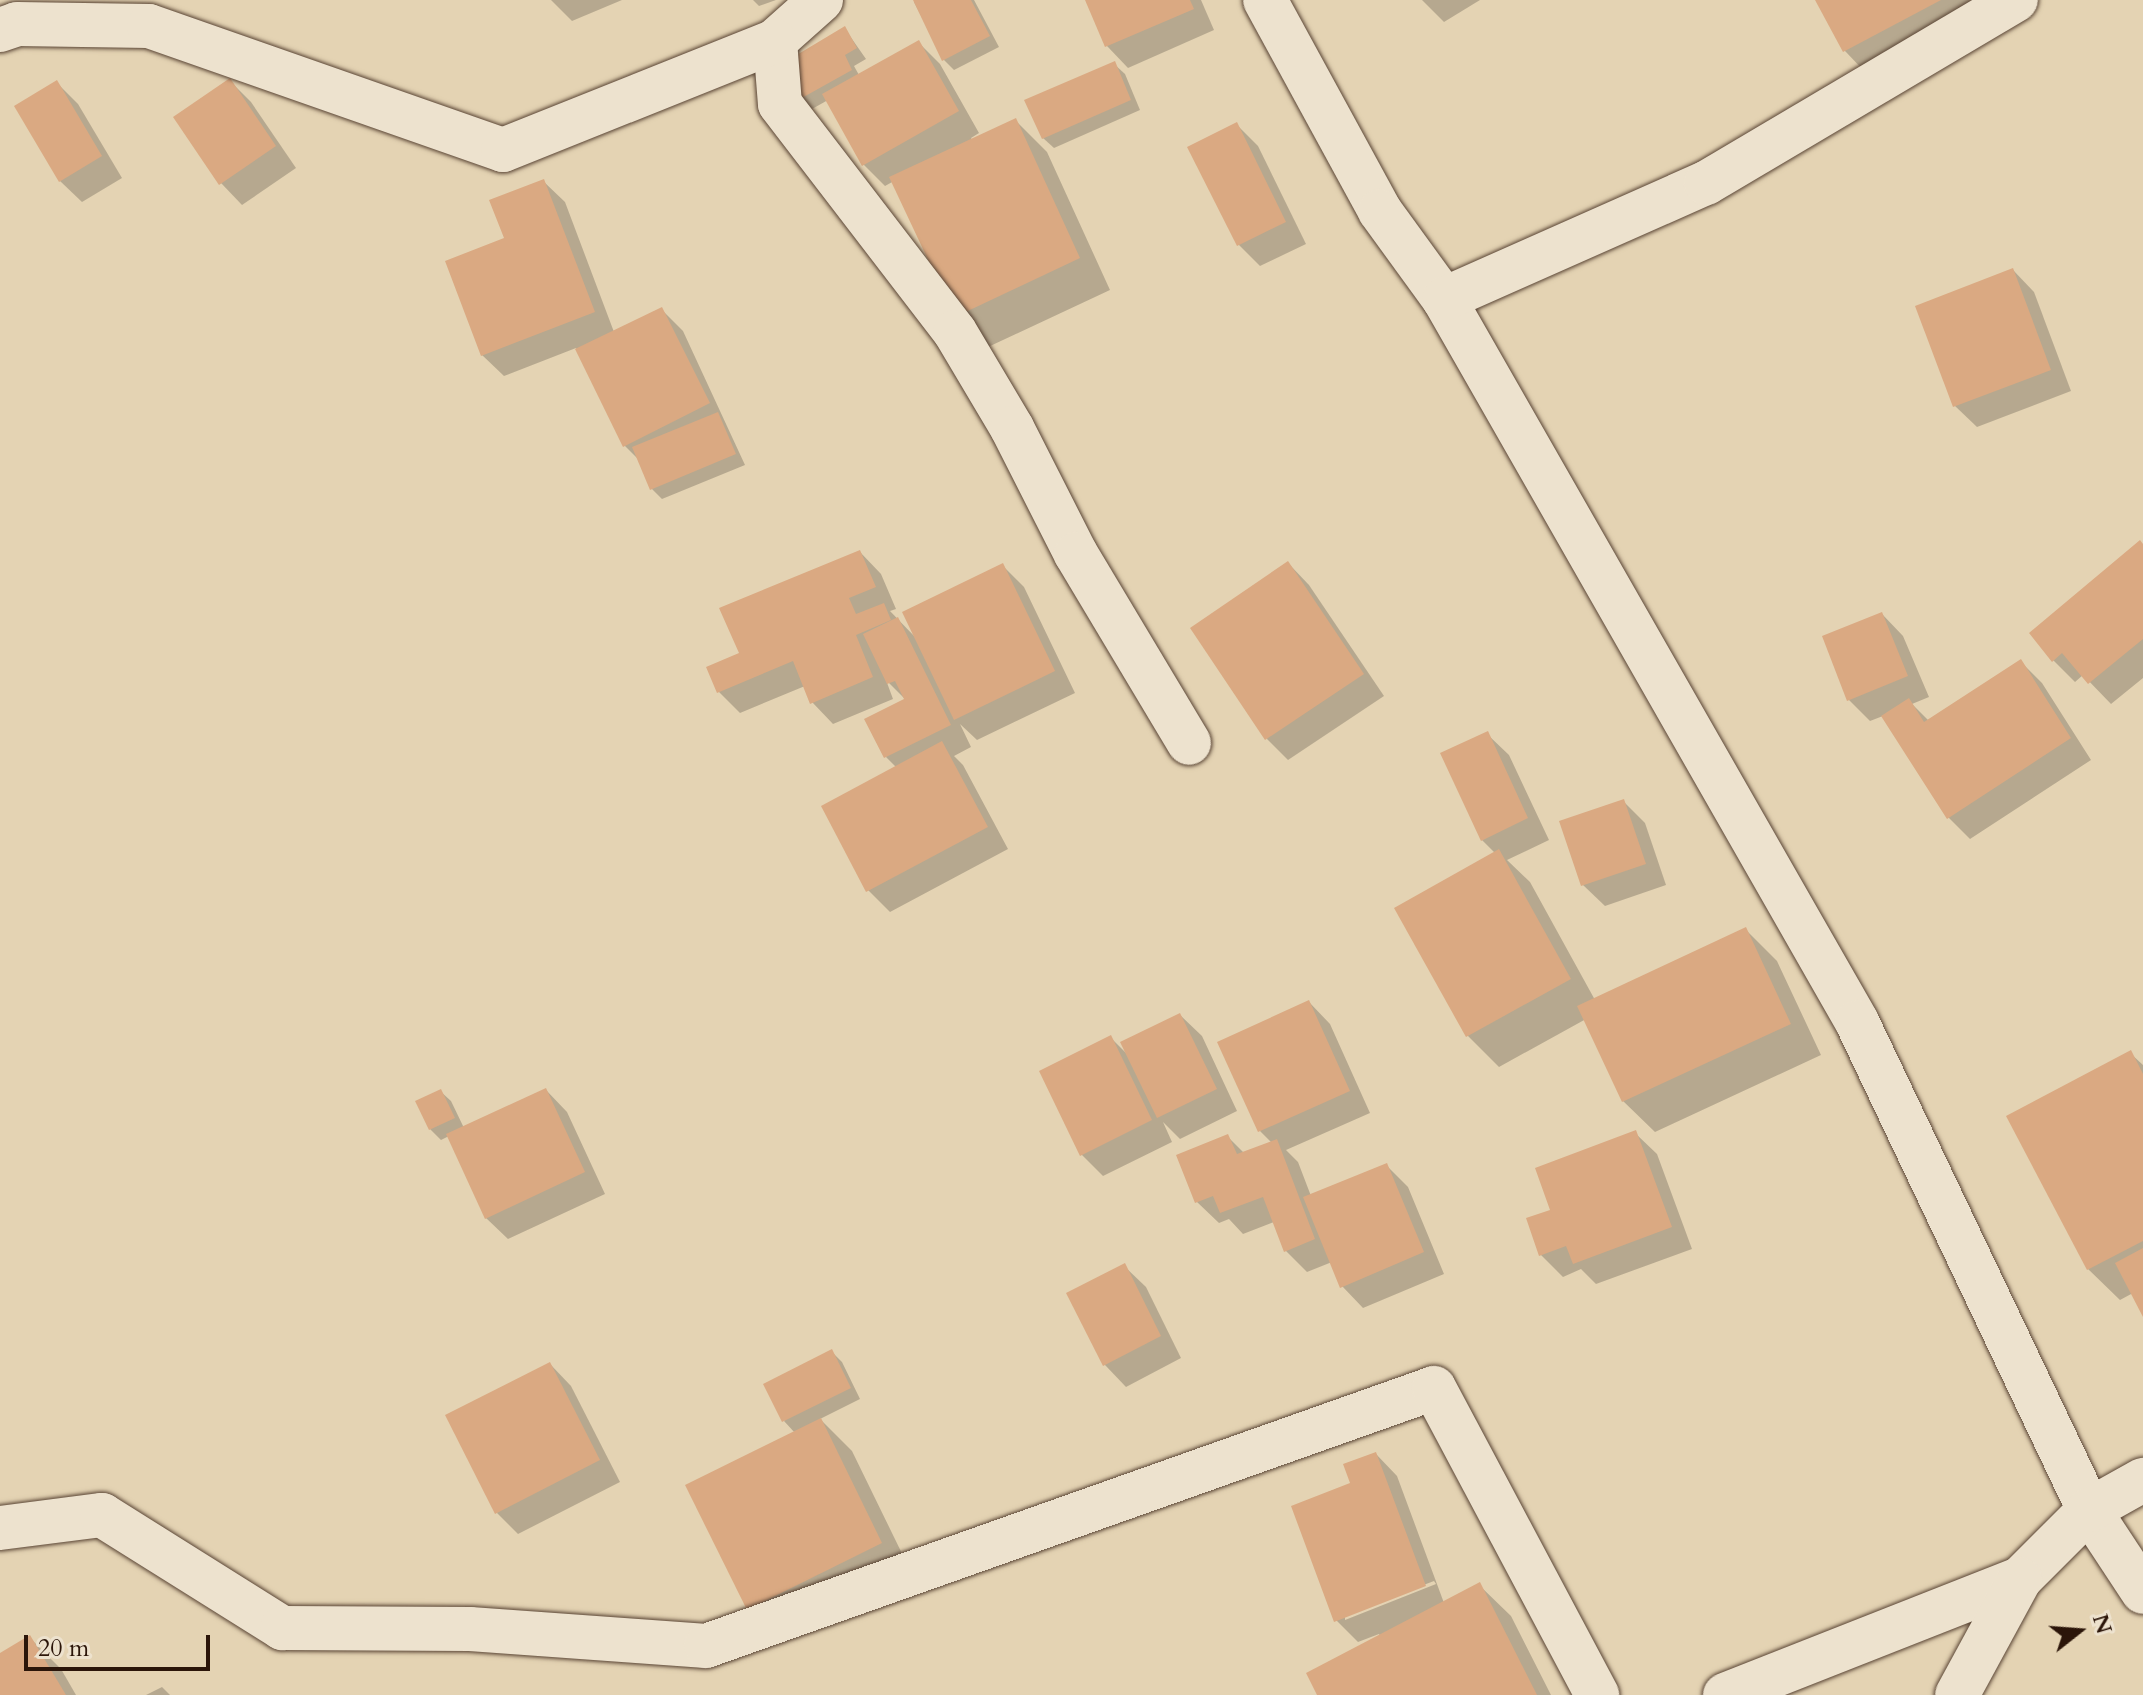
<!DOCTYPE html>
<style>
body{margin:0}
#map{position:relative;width:2143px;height:1695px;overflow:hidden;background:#e4d3b3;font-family:Cardo,serif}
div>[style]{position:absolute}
.shadow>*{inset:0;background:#0003}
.building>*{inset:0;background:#daa982}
.roads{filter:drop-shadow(0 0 2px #594434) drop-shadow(0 0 2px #594434)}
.minor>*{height:44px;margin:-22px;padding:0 22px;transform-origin:22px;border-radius:22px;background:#ede2ce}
span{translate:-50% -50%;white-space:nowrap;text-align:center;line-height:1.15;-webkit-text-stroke:6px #ede2ce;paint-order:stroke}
.north{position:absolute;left:2039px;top:1591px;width:80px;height:80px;-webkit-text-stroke:6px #ede2ce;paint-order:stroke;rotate:73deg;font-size:22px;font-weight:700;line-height:32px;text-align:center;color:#2b1509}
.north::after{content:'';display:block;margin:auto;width:28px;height:36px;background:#2b1509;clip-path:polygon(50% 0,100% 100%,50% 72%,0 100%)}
.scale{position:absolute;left:24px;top:1635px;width:186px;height:36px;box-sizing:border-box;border:4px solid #2b1509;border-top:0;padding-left:10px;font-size:24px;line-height:28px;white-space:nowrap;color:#2b1509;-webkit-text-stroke:6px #ede2ce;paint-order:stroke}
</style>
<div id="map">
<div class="shadow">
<i style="clip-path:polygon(551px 0,622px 0,572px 21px)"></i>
<i style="clip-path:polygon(753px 0,776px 0,759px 6px)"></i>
<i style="clip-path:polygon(917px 0,974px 0,999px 47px,954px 70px,944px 60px,914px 2px)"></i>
<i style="clip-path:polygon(1087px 0,1201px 0,1214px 30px,1128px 68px,1107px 46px)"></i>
<i style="clip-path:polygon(1422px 0,1480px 0,1444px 22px)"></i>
<i style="clip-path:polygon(1818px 0,1978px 0,1866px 73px,1845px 51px)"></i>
<i style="clip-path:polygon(845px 29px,866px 59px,854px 66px,859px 75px,918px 42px,940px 64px,979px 133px,971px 138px,972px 140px,1015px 120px,1047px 152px,1110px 290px,988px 347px,956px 315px,894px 181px,885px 186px,864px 165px,828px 100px,812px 109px,802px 98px)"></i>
<i style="clip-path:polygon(1114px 64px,1125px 74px,1140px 110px,1054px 148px,1043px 138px)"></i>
<i style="clip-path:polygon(229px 80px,251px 102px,296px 168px,242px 205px,221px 183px)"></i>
<i style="clip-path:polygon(56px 82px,78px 104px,122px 178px,82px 202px,60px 181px)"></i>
<i style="clip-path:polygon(1237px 125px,1258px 146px,1306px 244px,1260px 266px,1239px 245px)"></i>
<i style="clip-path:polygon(543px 181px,565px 202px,614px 332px,661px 309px,683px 331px,745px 465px,662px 499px,652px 489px,641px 462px,624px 445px,576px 348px,504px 376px,482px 355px,507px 240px)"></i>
<i style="clip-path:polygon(2013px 270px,2034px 292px,2071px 391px,1977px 427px,1955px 406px)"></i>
<i style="clip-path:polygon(2143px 547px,2143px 678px,2111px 704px,2083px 675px,2075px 682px,2053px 660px)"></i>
<i style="clip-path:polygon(860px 552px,881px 574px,896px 609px,890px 611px,916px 638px,1003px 566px,1024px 587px,1075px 693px,977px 740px,960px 724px,971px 747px,954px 756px,963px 765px,1008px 849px,890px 912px,868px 890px,897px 768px,886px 757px,906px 700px,886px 680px,893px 699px,833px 724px,812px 702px,805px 686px,740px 713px,719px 692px,741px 655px)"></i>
<i style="clip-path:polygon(1288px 563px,1309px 585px,1384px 696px,1288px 760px,1267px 739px)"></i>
<i style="clip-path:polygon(1882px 614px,1903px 636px,1929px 697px,1912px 704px,1929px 721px,2021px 662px,2042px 683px,2091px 760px,1970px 839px,1948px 817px,1883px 716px,1870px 721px,1849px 700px)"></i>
<i style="clip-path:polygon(1487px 734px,1509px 755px,1549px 840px,1507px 860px,1530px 882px,1595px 1000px,1746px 930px,1777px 961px,1821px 1055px,1655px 1132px,1623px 1101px,1586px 1019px,1499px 1067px,1468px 1036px,1397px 909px,1495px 853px,1482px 840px)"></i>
<i style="clip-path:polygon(1623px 801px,1645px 823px,1666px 885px,1605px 906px,1583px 885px)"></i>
<i style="clip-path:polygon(1309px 1002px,1330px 1024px,1370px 1113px,1286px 1150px,1298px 1162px,1311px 1196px,1387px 1166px,1408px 1187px,1444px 1274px,1363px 1308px,1342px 1286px,1332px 1262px,1307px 1272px,1286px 1251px,1274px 1222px,1243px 1234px,1229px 1219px,1219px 1223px,1197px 1202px,1228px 1137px,1244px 1153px,1272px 1143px,1260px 1131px)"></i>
<i style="clip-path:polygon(1180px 1015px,1202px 1036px,1237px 1111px,1180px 1139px,1163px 1122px,1172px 1142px,1103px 1176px,1081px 1154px,1110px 1037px,1129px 1056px)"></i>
<i style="clip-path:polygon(2130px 1053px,2143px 1065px,2143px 1312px,2133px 1293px,2120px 1300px,2088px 1269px)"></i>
<i style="clip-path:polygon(546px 1090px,567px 1112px,605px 1194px,508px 1239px,486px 1218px,449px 1136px,441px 1140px,430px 1129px,440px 1091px,451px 1101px,464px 1128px)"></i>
<i style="clip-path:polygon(1635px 1133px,1657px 1154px,1692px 1249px,1596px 1284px,1581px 1269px,1563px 1277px,1541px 1255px,1553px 1211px)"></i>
<i style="clip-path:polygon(1124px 1266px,1146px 1287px,1181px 1358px,1126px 1387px,1105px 1365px,1068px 1294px)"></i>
<i style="clip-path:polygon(831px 1351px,842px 1362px,860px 1399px,820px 1419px,852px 1451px,912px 1574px,748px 1609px,795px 1433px,784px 1421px)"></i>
<i style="clip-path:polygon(550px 1364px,571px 1386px,620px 1482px,518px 1534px,497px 1513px)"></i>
<i style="clip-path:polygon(evenodd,1376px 1454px,1397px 1476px,1444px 1603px,1479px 1585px,1511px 1616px,1551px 1695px,1319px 1695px,1380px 1636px,1379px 1634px,1358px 1642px,1336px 1620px,1353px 1485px,1376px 1454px,1434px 1581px,1436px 1584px,1345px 1620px,1345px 1615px,1434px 1581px)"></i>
<i style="clip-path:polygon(30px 1638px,61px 1669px,76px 1695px,0 1695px,0 1656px)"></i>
<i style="clip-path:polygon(162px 1687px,170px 1695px,146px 1695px)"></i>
</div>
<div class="building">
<i style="clip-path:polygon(913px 0,971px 0,990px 36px,942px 61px)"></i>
<i style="clip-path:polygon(1085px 0,1190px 0,1194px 9px,1105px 47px)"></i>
<i style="clip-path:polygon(1815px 0,1941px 0,1843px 52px)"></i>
<i style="clip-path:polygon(845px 26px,857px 48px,845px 55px,852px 70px,800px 99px,780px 65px)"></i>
<i style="clip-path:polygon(919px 40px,959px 111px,862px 166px,822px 94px)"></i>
<i style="clip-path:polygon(1115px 61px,1131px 100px,1042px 139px,1024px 100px)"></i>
<i style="clip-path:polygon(230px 78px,276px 146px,219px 185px,173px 117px)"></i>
<i style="clip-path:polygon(57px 80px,102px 156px,59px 182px,14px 106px)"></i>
<i style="clip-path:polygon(1016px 118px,1080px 258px,955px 317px,889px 177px)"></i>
<i style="clip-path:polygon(1237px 122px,1286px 222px,1237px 246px,1187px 147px)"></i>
<i style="clip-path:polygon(544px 179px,595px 312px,481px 356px,445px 261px,504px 238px,489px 200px)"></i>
<i style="clip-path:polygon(2013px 268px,2051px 370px,1953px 407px,1915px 306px)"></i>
<i style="clip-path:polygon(662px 307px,710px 403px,623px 447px,575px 349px)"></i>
<i style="clip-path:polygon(718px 412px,736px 454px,650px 490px,632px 447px)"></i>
<i style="clip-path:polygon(2140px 540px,2143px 544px,2143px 639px,2088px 684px,2062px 653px,2052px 662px,2029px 633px)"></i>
<i style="clip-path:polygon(860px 550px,876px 587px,849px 598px,856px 614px,884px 603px,891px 620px,856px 635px,873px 677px,810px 704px,793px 661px,717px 693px,706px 667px,739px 653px,719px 608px)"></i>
<i style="clip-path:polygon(1288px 561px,1364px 674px,1265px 740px,1190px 628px)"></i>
<i style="clip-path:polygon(1003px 563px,1055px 671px,954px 720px,902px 612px)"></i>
<i style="clip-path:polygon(1882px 612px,1908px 676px,1847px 701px,1822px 636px)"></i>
<i style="clip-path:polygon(898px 617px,951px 725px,884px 758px,864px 719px,904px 699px,895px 681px,887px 684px,863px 634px)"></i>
<i style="clip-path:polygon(2021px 659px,2071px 738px,1947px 819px,1881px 716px,1909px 698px,1924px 722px)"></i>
<i style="clip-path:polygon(1488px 731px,1528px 818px,1481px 841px,1440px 753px)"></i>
<i style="clip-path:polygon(942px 741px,988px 827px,866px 892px,821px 806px)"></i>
<i style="clip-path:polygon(1624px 799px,1646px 864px,1581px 886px,1559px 821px)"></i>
<i style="clip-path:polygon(1499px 849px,1571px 979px,1466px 1037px,1394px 908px)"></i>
<i style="clip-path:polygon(1746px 927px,1791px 1024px,1622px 1102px,1577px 1006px)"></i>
<i style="clip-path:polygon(1309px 1000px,1350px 1091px,1258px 1132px,1217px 1042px)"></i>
<i style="clip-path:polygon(1180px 1013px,1217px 1089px,1157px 1118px,1120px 1042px)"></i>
<i style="clip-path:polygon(1111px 1035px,1152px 1120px,1080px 1156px,1039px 1071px)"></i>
<i style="clip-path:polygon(2131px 1050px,2143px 1074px,2143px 1241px,2087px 1270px,2006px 1116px)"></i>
<i style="clip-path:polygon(546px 1088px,585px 1172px,485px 1219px,446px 1134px)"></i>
<i style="clip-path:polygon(441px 1089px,455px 1118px,429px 1130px,415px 1101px)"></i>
<i style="clip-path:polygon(1636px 1130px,1672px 1227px,1573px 1264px,1566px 1246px,1539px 1256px,1526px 1218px,1550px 1210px,1535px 1168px)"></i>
<i style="clip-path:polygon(1228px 1134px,1237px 1154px,1277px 1139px,1315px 1239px,1284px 1252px,1263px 1197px,1220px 1213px,1213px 1196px,1195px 1203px,1176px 1155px)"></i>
<i style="clip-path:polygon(1387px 1163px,1424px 1252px,1340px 1288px,1303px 1197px)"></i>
<i style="clip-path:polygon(2143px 1248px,2143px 1317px,2115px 1263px)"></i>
<i style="clip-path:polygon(1125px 1263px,1161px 1336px,1103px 1366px,1066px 1293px)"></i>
<i style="clip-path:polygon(832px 1349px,851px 1388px,782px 1422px,763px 1384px)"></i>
<i style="clip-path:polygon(550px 1362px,600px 1460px,495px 1514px,445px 1415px)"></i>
<i style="clip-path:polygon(821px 1418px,882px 1543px,747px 1610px,685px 1485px)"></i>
<i style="clip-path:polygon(1376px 1452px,1426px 1586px,1334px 1622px,1291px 1506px,1350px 1483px,1343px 1464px)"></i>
<i style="clip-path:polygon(1480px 1582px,1537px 1695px,1317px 1695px,1306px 1673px)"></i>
<i style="clip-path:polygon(30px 1635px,66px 1695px,0 1695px,0 1653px)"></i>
</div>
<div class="roads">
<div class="minor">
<i style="left:821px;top:0;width:62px;rotate:138.3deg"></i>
<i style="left:775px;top:41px;width:63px;rotate:85.5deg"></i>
<i style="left:780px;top:104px;width:287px;rotate:52.5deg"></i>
<i style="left:955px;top:332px;width:112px;rotate:59.3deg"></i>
<i style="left:1012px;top:428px;width:141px;rotate:63.1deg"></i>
<i style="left:1076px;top:554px;width:220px;rotate:59.1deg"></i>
<i style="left:1265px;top:0;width:240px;rotate:61.4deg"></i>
<i style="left:1380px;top:211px;width:109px;rotate:54deg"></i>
<i style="left:1444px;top:299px;width:833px;rotate:60.26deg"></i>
<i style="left:1857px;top:1022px;width:540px;rotate:64.57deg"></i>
<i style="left:2089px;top:1510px;width:98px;rotate:56.6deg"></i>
<i style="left:0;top:30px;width:18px;rotate:-19deg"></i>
<i style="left:17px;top:24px;width:132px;rotate:0.9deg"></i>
<i style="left:149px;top:26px;width:375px;rotate:19.3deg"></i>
<i style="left:503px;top:150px;width:293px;rotate:-21.8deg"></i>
<i style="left:1444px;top:299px;width:287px;rotate:-23.9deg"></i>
<i style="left:1706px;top:183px;width:360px;rotate:-30.6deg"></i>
<i style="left:0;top:1528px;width:103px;rotate:-7.3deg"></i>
<i style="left:102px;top:1515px;width:213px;rotate:32.1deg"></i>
<i style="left:282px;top:1628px;width:188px;rotate:0.3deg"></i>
<i style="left:470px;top:1629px;width:237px;rotate:4.1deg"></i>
<i style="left:706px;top:1646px;width:772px;rotate:-19.51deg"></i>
<i style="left:1434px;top:1388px;width:348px;rotate:62deg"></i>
<i style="left:1725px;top:1695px;width:317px;rotate:-21.5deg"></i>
<i style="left:2020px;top:1579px;width:98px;rotate:-45deg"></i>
<i style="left:2089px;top:1510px;width:62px;rotate:-29.1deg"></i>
<i style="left:1957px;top:1695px;width:132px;rotate:-61.5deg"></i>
</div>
</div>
<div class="north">N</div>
<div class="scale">20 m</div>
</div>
